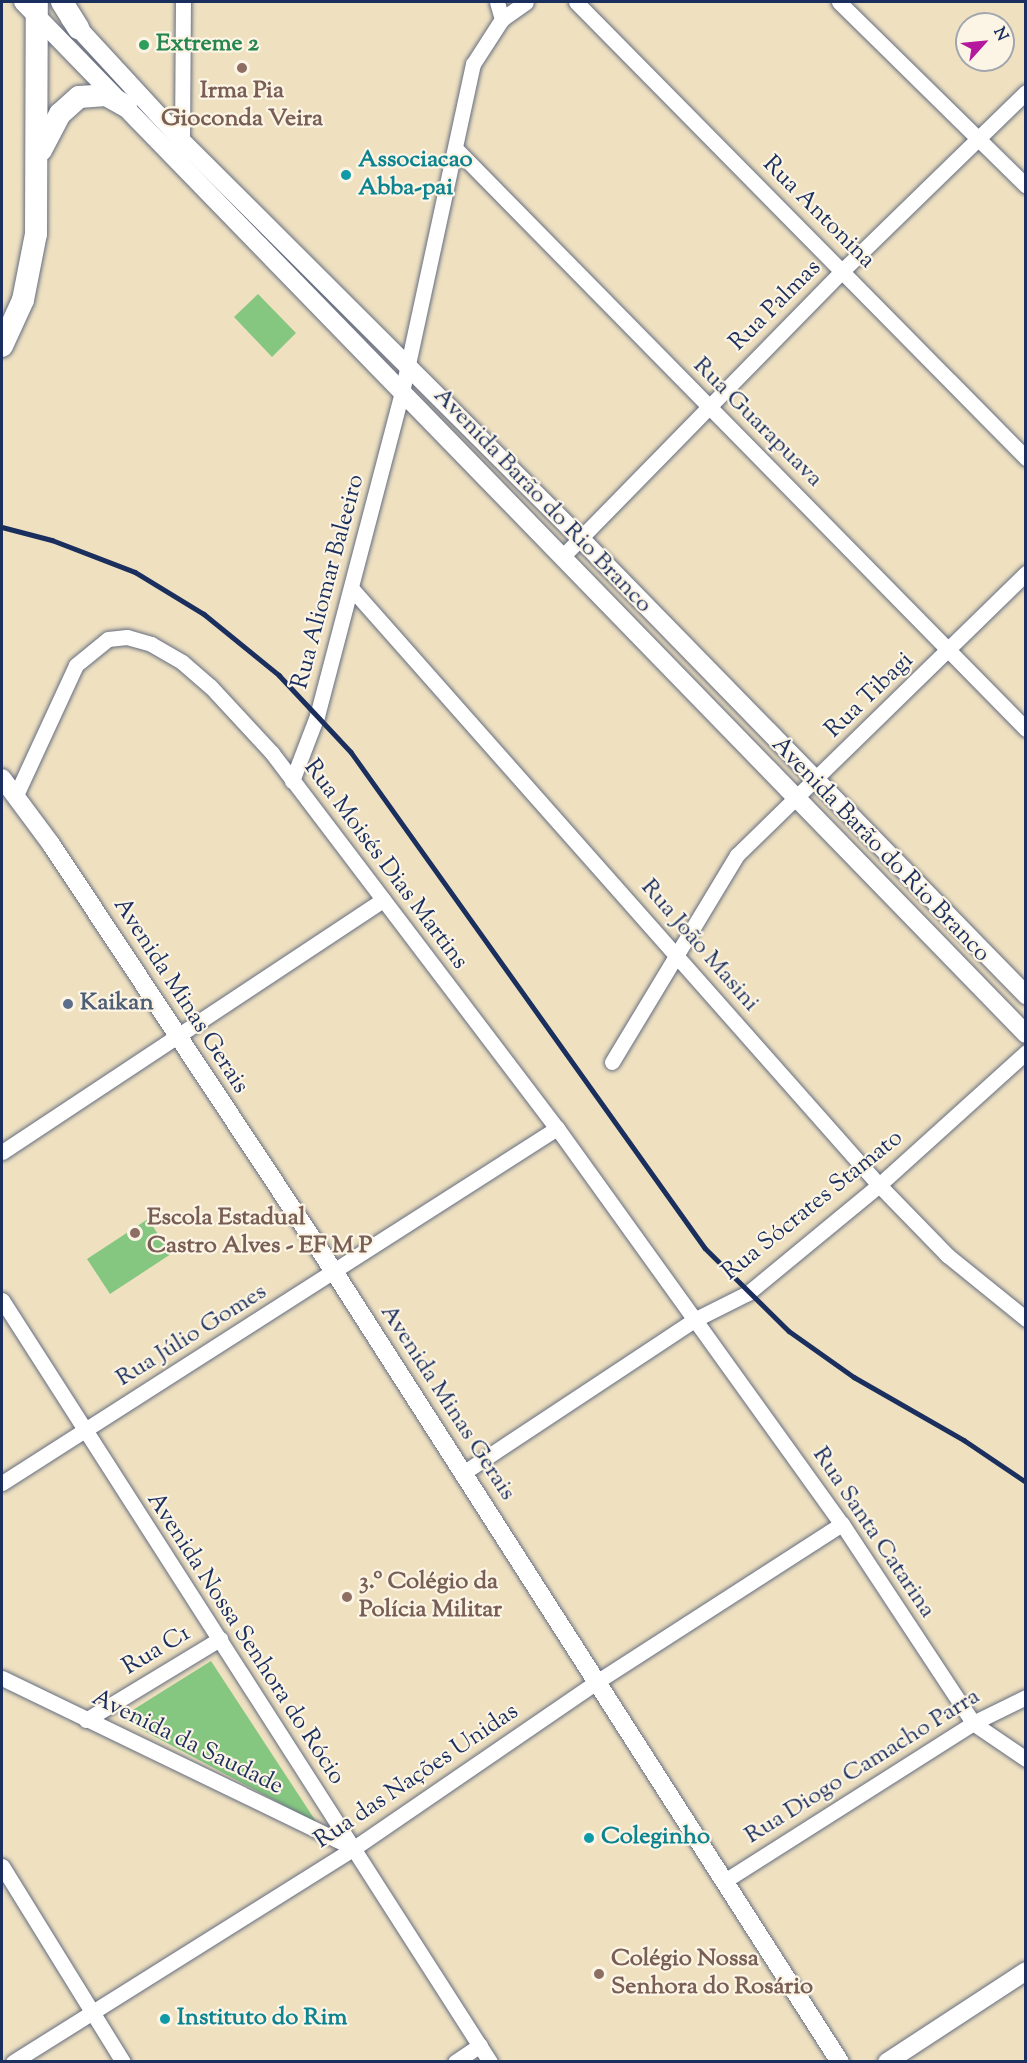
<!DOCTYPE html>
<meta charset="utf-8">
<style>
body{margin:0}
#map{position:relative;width:1027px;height:2063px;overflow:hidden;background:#efe1c0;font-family:"Sorts Mill Goudy",serif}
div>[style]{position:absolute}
.green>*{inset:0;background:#85c780}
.roads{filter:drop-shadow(0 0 2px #656d80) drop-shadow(0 0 2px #656d80)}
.minor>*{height:15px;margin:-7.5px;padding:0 7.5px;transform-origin:7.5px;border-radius:7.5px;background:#fff}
.tertiary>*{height:18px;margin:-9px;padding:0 9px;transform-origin:9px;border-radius:9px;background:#fff}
.primary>*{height:22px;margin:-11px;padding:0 11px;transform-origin:11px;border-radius:11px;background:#fff}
.rail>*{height:4.5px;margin:-2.25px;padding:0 2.25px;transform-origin:2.25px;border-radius:2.25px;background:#1b2f5e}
.dots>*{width:16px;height:16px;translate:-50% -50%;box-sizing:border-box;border:3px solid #fcf5e5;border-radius:50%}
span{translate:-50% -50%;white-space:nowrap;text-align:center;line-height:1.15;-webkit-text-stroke:4.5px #fcf5e5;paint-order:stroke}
.leisure-label{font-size:24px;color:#27864d;font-weight:700}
.left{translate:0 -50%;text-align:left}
.education-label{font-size:24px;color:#785e54;font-weight:700}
.culture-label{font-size:24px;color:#0d838f;font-weight:700}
.street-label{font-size:24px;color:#1b2f5e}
.service-label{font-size:24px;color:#4e5e75;font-weight:700}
.frame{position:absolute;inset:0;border:3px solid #1b2f5e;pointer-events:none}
.north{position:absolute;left:955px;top:12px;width:60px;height:60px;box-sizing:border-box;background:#fcf5e5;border:2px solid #a2a6af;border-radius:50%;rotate:63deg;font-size:16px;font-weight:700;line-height:24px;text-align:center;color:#1b2f5e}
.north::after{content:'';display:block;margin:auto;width:21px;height:27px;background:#b5179e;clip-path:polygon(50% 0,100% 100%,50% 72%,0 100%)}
</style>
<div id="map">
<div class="green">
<i style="clip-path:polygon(258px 294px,296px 333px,272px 357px,234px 317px)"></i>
<i style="clip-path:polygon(148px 1219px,171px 1254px,110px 1294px,87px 1259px)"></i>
<i style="clip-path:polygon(211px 1661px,317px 1823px,120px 1718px)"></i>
</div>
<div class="roads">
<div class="minor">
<i style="left:497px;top:2px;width:18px;rotate:74deg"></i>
<i style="left:576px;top:2px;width:641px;rotate:45.38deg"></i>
<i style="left:839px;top:2px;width:262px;rotate:44.5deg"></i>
<i style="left:177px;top:147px;width:8px;rotate:-50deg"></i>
<i style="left:182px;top:141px;width:139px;rotate:-89.6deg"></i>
<i style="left:456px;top:149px;width:813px;rotate:45.5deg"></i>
<i style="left:562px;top:557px;width:402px;rotate:-45.6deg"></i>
<i style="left:843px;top:270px;width:255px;rotate:-44.2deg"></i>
<i style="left:352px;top:589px;width:796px;rotate:48.52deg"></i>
<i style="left:879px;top:1185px;width:98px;rotate:45.8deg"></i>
<i style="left:947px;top:1255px;width:102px;rotate:39deg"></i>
<i style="left:292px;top:781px;width:70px;rotate:-69deg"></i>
<i style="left:317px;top:716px;width:335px;rotate:-75.3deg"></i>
<i style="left:402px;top:392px;width:336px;rotate:-77.8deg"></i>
<i style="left:473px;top:64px;width:54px;rotate:-57.2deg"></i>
<i style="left:502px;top:19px;width:29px;rotate:-35deg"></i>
<i style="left:16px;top:795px;width:143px;rotate:-65.2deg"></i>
<i style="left:76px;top:665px;width:41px;rotate:-39.1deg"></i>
<i style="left:108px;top:639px;width:19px;rotate:-6deg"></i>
<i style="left:127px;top:637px;width:25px;rotate:16deg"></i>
<i style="left:151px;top:644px;width:36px;rotate:30deg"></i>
<i style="left:182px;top:662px;width:37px;rotate:41deg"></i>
<i style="left:210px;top:686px;width:91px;rotate:47.2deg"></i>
<i style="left:272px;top:753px;width:471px;rotate:52.8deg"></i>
<i style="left:557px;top:1128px;width:488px;rotate:54.3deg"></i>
<i style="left:842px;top:1524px;width:238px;rotate:56.6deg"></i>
<i style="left:973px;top:1723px;width:64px;rotate:34.2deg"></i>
<i style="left:612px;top:1062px;width:242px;rotate:-58.9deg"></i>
<i style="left:737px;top:855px;width:404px;rotate:-44.3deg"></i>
<i style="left:2px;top:1152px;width:457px;rotate:-33.5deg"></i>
<i style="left:2px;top:1300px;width:905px;rotate:57.36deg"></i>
<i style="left:463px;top:1473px;width:279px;rotate:-33.5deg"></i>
<i style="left:696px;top:1319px;width:58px;rotate:-26.6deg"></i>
<i style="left:748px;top:1293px;width:170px;rotate:-39.5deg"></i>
<i style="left:879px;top:1185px;width:198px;rotate:-42.1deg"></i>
<i style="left:2px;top:1483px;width:659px;rotate:-32.6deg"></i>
<i style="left:2px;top:1678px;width:391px;rotate:25.8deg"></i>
<i style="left:86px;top:1720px;width:157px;rotate:-31.2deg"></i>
<i style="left:2px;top:1866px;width:230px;rotate:58.3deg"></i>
<i style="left:726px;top:1880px;width:293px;rotate:-32.4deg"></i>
<i style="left:973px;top:1723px;width:59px;rotate:-26.1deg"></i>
<i style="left:13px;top:2062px;width:403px;rotate:-32.1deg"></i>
<i style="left:354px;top:1848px;width:296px;rotate:-34.4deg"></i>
<i style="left:598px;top:1681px;width:290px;rotate:-32.8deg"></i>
<i style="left:455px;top:2062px;width:30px;rotate:-34deg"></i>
</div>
<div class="tertiary">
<i style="left:23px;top:2px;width:1439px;rotate:45.82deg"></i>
<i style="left:70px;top:19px;width:166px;rotate:47.4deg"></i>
<i style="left:182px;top:141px;width:562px;rotate:44.93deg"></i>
<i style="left:580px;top:538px;width:639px;rotate:45.7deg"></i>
<i style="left:2px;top:778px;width:82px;rotate:53.4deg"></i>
<i style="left:51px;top:844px;width:514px;rotate:56.5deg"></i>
<i style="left:335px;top:1273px;width:937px;rotate:57.38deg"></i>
<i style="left:887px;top:2062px;width:166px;rotate:-33.2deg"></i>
</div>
<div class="primary">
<i style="left:62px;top:2px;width:31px;rotate:58deg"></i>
<i style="left:41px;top:150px;width:41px;rotate:-62.2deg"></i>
<i style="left:60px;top:114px;width:25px;rotate:-42deg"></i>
<i style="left:79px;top:97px;width:27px;rotate:-4deg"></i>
<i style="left:106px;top:95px;width:23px;rotate:29deg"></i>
<i style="left:2px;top:346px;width:51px;rotate:-65.5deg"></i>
<i style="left:23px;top:300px;width:67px;rotate:-78.9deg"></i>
<i style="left:36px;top:234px;width:232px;rotate:-89.8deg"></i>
</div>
</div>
<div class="rail">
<i style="left:2px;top:527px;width:52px;rotate:14.6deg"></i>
<i style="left:52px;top:540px;width:89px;rotate:21.1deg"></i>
<i style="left:135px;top:572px;width:81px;rotate:31.3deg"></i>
<i style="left:204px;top:614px;width:97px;rotate:39.1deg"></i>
<i style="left:279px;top:675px;width:105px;rotate:46.9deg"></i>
<i style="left:351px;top:752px;width:609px;rotate:54.48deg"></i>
<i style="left:705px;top:1248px;width:118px;rotate:44.7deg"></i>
<i style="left:789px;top:1331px;width:80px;rotate:35.3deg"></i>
<i style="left:854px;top:1377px;width:127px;rotate:29.8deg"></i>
<i style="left:964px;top:1440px;width:75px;rotate:34.1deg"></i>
</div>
<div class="dots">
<i style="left:144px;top:45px;background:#2e9e5b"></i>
<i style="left:242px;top:68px;background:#8d6e63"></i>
<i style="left:346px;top:175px;background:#0f9aa8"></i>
<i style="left:68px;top:1004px;background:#5c6f8a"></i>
<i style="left:135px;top:1233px;background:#8d6e63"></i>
<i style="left:347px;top:1597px;background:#8d6e63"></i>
<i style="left:589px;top:1838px;background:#0f9aa8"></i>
<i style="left:599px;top:1974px;background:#8d6e63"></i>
<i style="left:165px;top:2019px;background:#0f9aa8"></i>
</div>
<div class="leisure-label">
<span class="left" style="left:156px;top:45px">Extreme 2</span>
</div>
<div class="education-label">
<span style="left:242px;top:106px">Irma Pia<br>Gioconda Veira</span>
<span class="left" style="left:147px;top:1233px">Escola Estadual<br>Castro Alves - EF M P</span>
<span class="left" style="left:359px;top:1597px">3.º Colégio da<br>Polícia Militar</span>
<span class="left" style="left:611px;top:1974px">Colégio Nossa<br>Senhora do Rosário</span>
</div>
<div class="culture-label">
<span class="left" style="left:358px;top:175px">Associacao<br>Abba-pai</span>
<span class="left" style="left:601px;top:1838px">Coleginho</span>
<span class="left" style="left:177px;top:2019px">Instituto do Rim</span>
</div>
<div class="street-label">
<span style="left:818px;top:213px;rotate:45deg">Rua Antonina</span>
<span style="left:776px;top:306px;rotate:-45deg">Rua Palmas</span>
<span style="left:757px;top:423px;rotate:45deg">Rua Guarapuava</span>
<span style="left:542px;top:501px;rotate:46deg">Avenida Barão do Rio Branco</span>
<span style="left:329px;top:582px;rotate:-75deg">Rua Aliomar Baleeiro</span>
<span style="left:870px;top:696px;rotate:-44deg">Rua Tibagi</span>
<span style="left:880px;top:850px;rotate:46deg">Avenida Barão do Rio Branco</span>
<span style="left:385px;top:865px;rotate:53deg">Rua Moisés Dias Martins</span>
<span style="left:699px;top:946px;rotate:49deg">Rua João Masini</span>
<span style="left:180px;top:996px;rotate:57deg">Avenida Minas Gerais</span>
<span style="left:813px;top:1206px;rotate:-39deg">Rua Sócrates Stamato</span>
<span style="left:192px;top:1336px;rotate:-32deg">Rua Júlio Gomes</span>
<span style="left:447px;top:1403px;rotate:57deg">Avenida Minas Gerais</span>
<span style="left:873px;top:1533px;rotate:56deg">Rua Santa Catarina</span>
<span style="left:245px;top:1639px;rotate:57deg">Avenida Nossa Senhora do Rócio</span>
<span style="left:157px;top:1651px;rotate:-31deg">Rua C1</span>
<span style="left:187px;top:1743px;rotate:26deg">Avenida da Saudade</span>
<span style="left:863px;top:1767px;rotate:-32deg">Rua Diogo Camacho Parra</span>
<span style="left:417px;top:1777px;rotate:-34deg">Rua das Nações Unidas</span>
</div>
<div class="service-label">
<span class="left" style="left:80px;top:1004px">Kaikan</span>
</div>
<div class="frame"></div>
<div class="north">N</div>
</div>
